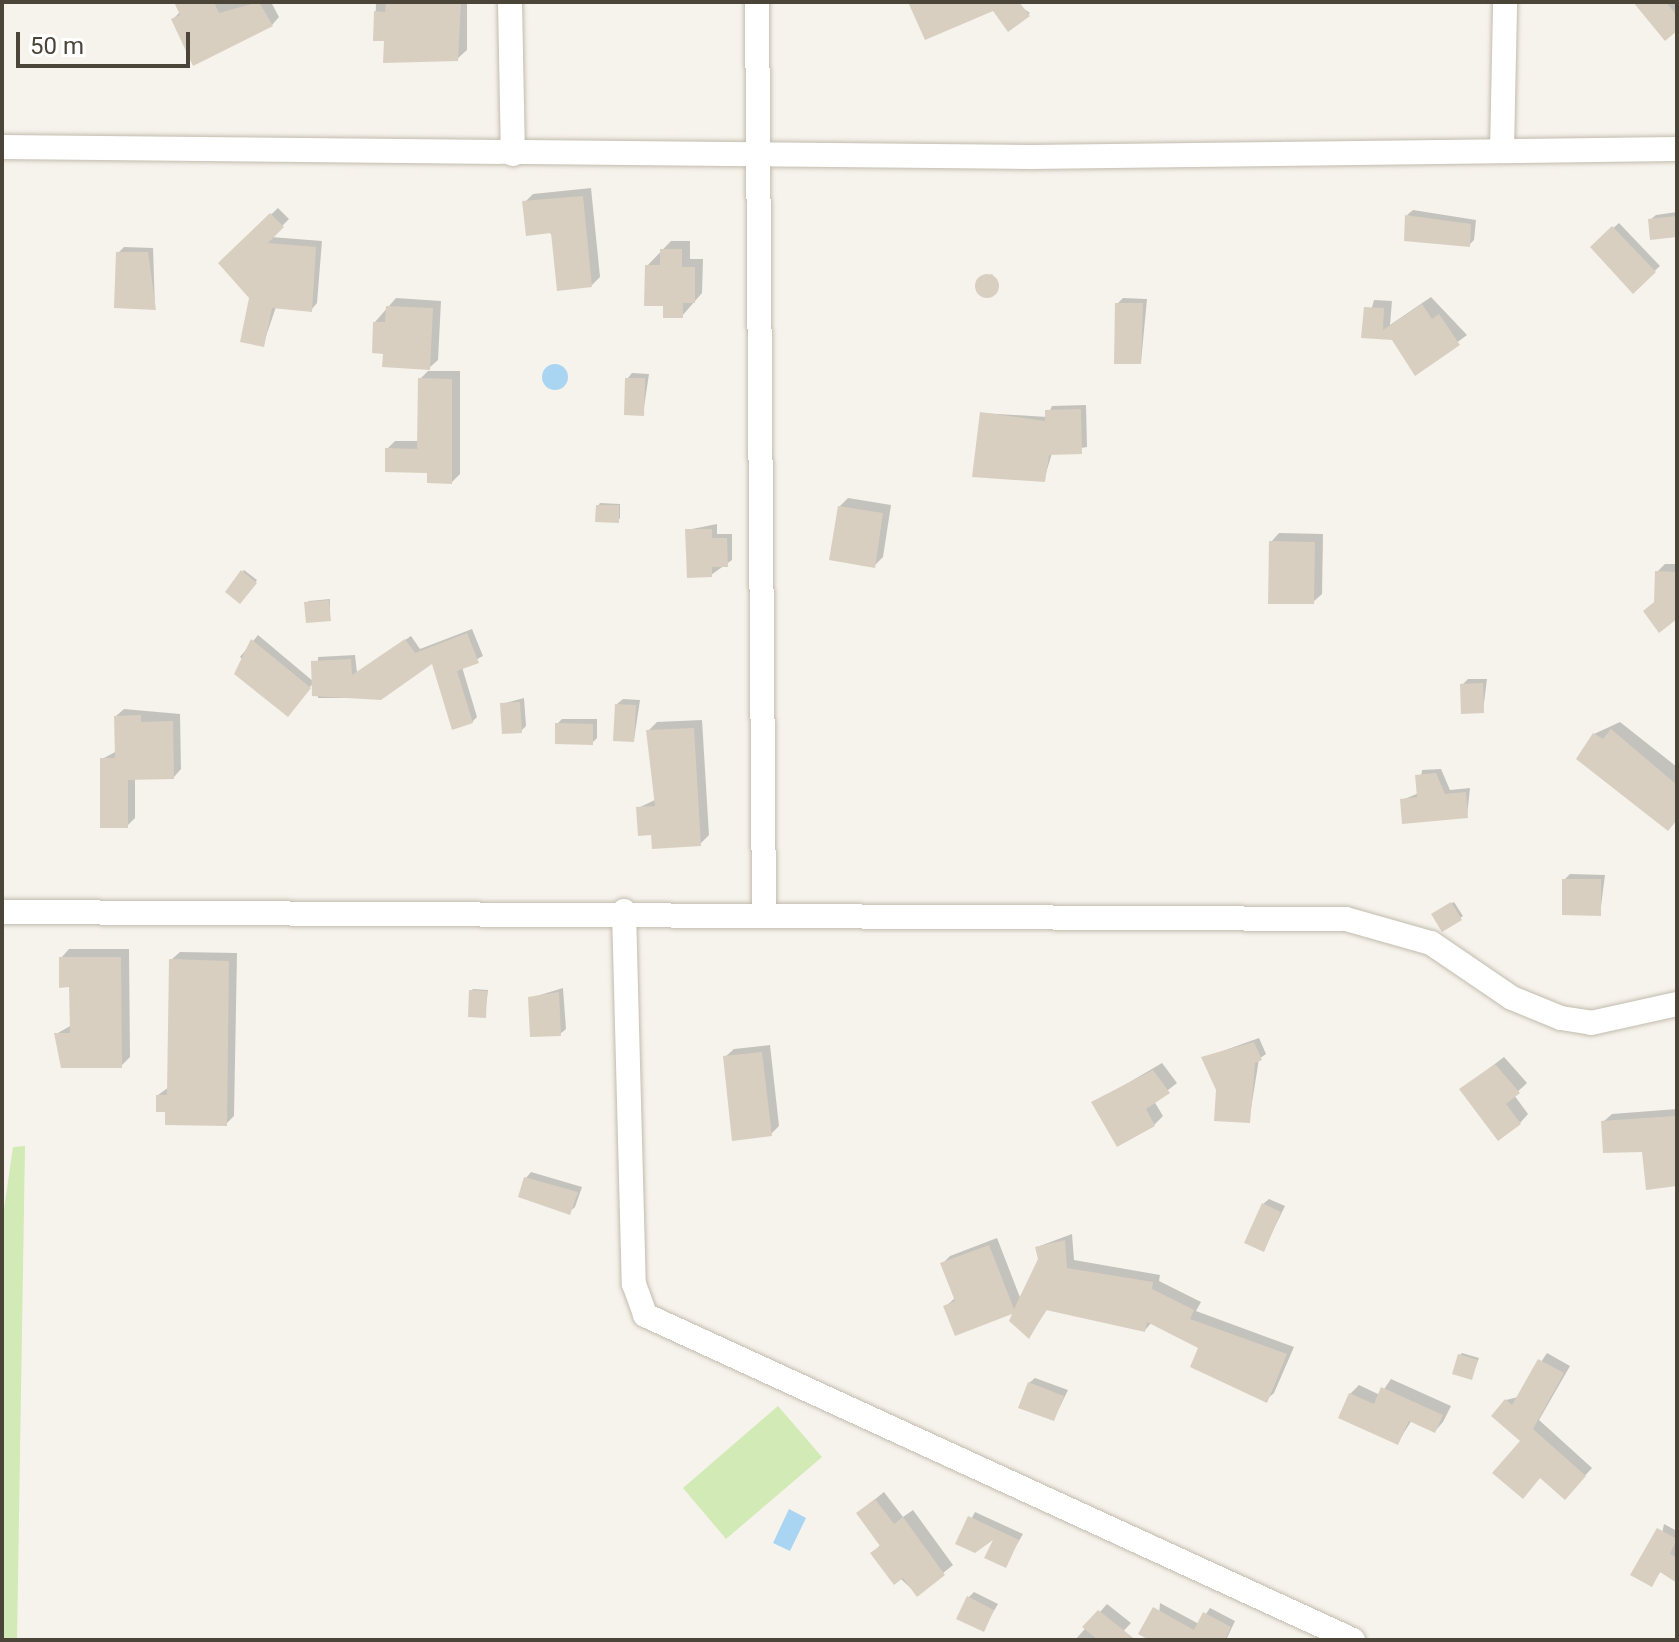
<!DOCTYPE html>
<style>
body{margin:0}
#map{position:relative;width:1679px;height:1642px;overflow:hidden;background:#f6f3ec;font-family:Roboto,sans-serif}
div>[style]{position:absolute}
.green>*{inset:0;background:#d2eab5}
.water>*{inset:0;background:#a9d4f2}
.round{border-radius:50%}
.shadow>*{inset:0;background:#0003}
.building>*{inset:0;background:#d8cfc1}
.roads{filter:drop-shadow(0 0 2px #c2bbae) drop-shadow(0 0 2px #c2bbae)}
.minor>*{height:24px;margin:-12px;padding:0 12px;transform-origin:12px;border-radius:12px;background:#fff}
span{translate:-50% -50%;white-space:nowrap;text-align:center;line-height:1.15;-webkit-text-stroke:7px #fff;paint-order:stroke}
.frame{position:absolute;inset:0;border:4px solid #4b4439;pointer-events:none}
.scale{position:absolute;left:16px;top:32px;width:174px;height:36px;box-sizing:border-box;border:4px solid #4b4439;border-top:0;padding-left:10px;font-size:24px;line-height:28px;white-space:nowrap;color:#4b4439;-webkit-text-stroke:6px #fff;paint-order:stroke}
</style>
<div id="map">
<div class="green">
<i style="clip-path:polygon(25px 1146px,17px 1640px,2px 1640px,2px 1223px,13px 1147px)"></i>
<i style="clip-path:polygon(778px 1406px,822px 1457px,726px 1539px,683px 1488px)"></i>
</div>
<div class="water">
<i class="round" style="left:542px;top:364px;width:26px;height:26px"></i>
<i style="clip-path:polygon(789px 1509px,806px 1518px,790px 1551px,773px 1543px)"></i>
</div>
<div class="shadow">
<i style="clip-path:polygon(176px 2px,271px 2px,279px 17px,272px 25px,173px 19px,180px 12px)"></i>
<i style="clip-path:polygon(376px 2px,467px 2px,467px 50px,457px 59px,385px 61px,386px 39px,375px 39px)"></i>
<i style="clip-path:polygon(1014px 2px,1030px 13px,1009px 29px)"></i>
<i style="clip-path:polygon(1635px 2px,1677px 2px,1677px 28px)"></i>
<i style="clip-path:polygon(591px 188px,600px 277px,592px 285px,525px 202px,533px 194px)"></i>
<i style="clip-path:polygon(278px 208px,289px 219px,271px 237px,322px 241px,317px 303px,311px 310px,276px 307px,263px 345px,251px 297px,220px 263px)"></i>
<i style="clip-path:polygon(1413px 210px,1476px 220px,1474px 240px,1469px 245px,1407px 215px)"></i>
<i style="clip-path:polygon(1677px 212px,1677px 235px,1650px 220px,1656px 215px)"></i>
<i style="clip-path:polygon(1619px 223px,1660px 266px,1633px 291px,1592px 247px)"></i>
<i style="clip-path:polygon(671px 241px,690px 241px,690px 259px,703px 259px,702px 293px,682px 316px,665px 304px,647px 266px)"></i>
<i style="clip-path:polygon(124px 247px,153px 248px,155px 308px,118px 253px)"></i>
<i style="clip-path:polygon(992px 274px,999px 285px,985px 295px,978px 284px)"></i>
<i style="clip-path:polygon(1431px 297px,1467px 335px,1416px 373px,1393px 338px,1364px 336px,1374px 300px,1392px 301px,1390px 325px)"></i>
<i style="clip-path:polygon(396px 298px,441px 301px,438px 360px,429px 368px,385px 352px,375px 322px)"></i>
<i style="clip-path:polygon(1123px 298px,1147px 299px,1141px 362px,1117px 304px)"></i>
<i style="clip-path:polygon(428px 371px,460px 371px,460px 474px,452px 482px,387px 449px,395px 441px,419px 441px,420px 379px)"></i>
<i style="clip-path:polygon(632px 373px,649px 374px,643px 414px,627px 379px)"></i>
<i style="clip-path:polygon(1086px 405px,1087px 447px,1052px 453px,1044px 480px,982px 413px,1047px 417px,1052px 406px)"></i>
<i style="clip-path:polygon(848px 498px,891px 505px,883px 557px,874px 566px,840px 506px)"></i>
<i style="clip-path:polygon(600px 503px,620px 504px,620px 519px,598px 506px)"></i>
<i style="clip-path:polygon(717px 524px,717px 534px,732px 534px,732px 560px,711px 575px,687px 530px)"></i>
<i style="clip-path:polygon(1279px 533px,1323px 534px,1322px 594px,1313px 602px,1271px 542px)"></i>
<i style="clip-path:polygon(1665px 564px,1677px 564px,1677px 617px,1656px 601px,1657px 572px)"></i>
<i style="clip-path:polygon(244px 570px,257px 580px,240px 601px,227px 591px)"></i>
<i style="clip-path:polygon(330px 599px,330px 619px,306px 603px,309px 601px)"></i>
<i style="clip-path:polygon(472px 629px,483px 656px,462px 667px,477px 717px,472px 722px,433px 661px,380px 698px,318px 698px,318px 657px,355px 655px,357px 673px,411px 636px,420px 649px)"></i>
<i style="clip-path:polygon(258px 635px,314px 682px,292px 709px,240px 657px)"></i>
<i style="clip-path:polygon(1468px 679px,1487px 679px,1483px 711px,1462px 685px)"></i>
<i style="clip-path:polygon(524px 698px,526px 726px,521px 731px,502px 704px)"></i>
<i style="clip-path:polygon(623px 699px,640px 700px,634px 740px,617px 704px)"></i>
<i style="clip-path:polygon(124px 709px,180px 714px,181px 769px,174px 777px,135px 778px,135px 818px,127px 826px,102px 759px,117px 751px,116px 716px)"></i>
<i style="clip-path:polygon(562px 719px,597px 719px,597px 738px,592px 743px,557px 724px)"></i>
<i style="clip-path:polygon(702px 720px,709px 835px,700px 844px,653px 833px,638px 808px,657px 799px,648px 731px,657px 722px)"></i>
<i style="clip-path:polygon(1620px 722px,1677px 767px,1677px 819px,1594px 734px)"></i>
<i style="clip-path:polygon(1441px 769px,1450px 790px,1470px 788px,1467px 816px,1402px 800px,1419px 793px,1422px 770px)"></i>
<i style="clip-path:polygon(1570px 874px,1605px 875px,1600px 914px,1564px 880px)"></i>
<i style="clip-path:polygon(1454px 902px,1463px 916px,1443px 930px,1436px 913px)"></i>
<i style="clip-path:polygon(69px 949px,129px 949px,130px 1057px,121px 1066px,56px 1034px,72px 1025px,71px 985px,61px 958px)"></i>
<i style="clip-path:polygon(180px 952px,237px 953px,234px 1116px,226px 1124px,168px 1110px,158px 1095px,169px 1087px,171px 960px)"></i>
<i style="clip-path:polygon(563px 988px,566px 1029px,560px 1034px,530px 998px)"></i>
<i style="clip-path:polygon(473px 989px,488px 990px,485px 1016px,471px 991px)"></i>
<i style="clip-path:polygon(1259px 1038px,1266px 1054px,1259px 1059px,1249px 1121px,1218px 1089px,1203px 1058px)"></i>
<i style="clip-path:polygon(770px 1045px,779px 1126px,771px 1134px,725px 1057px,734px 1049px)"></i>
<i style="clip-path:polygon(1504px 1057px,1527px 1083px,1514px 1095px,1528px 1114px,1520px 1123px,1462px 1089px)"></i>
<i style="clip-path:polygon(1162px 1063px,1177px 1083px,1154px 1101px,1163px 1116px,1154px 1125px,1094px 1103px)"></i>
<i style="clip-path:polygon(1677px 1109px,1677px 1184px,1648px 1188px,1644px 1150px,1603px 1122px,1612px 1114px)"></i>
<i style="clip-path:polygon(531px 1172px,582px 1187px,575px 1207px,569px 1212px,526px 1178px)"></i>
<i style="clip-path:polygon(1269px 1199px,1285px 1206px,1264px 1249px,1263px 1204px)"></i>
<i style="clip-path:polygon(1072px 1234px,1074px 1260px,1160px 1275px,1159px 1281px,1201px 1302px,1196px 1311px,1294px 1347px,1274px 1393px,1266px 1400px,1201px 1347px,1152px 1322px,1145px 1330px,1048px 1308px,1029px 1336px,1016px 1310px,946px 1306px,956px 1297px,942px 1264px,950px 1256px,997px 1238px,1021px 1300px,1040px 1259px,1037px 1247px)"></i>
<i style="clip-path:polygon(1462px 1353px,1479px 1358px,1471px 1378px,1460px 1355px)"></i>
<i style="clip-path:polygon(1547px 1353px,1570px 1366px,1539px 1420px,1592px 1468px,1572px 1490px,1523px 1441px,1506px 1400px,1518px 1397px)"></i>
<i style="clip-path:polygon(1035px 1378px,1068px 1390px,1054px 1419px,1029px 1383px)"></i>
<i style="clip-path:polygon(1391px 1379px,1451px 1406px,1443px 1422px,1435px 1431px,1412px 1420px,1398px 1442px,1350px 1394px,1359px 1385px,1380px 1395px)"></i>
<i style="clip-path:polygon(884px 1492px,903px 1517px,913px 1510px,953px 1565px,917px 1594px,873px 1553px,881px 1544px,858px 1513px)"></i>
<i style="clip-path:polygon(975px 1512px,1023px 1534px,1005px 1565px,998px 1534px,958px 1543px)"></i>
<i style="clip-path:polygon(1664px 1524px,1677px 1531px,1677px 1576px,1661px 1571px,1651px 1585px)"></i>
<i style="clip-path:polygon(974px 1592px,998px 1604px,983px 1629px,968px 1598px)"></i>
<i style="clip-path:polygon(1160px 1603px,1199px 1624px,1210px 1608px,1235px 1621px,1226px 1640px,1157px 1640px)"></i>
<i style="clip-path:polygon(1107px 1604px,1131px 1623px,1115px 1640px,1075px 1640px)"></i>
</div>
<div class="building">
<i style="clip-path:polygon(174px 2px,214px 2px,219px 13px,259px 2px,273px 26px,193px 66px,171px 19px,180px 15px)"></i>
<i style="clip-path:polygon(386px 2px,461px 2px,458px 61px,383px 63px,384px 41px,373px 41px,374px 11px,385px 12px)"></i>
<i style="clip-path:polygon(908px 2px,1019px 2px,1030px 16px,1008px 32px,993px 11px,925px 40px)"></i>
<i style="clip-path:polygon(1633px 2px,1666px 2px,1677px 16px,1677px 31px,1665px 41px)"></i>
<i style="clip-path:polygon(583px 196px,592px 287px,557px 291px,551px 233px,526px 236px,522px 201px)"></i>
<i style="clip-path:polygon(270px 213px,284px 227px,268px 243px,316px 247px,312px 312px,272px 308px,264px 347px,240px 342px,249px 298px,218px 263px)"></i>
<i style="clip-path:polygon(1405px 215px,1471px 224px,1470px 247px,1404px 241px)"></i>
<i style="clip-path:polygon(1677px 216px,1677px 237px,1650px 240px,1648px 219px)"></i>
<i style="clip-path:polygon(1612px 226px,1656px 272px,1633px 294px,1590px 247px)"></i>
<i style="clip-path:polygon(660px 249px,682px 249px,682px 267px,695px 267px,695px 303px,683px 303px,683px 318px,663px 318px,663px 306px,644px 306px,645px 265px,660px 265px)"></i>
<i style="clip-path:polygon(116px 252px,148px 252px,156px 310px,114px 308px)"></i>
<i class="round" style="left:975px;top:274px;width:24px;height:24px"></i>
<i style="clip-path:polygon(1115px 303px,1143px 303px,1141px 364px,1114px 364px)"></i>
<i style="clip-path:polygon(1422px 304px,1432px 319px,1439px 314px,1460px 345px,1415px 376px,1392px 340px,1361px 338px,1364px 307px,1384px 308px,1383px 330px)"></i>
<i style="clip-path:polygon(386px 306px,433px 308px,430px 370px,382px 367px,383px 354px,372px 353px,373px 322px,385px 322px)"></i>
<i style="clip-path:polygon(418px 378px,452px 379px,452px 484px,427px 483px,427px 473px,385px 472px,385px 448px,417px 449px)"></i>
<i style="clip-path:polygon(625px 378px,645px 378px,644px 416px,624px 415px)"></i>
<i style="clip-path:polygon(1081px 409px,1082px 454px,1049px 455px,1045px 482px,972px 477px,980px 412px,1045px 421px,1045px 410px)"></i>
<i style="clip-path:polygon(596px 505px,619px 505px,619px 523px,595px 522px)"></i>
<i style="clip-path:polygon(838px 506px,883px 513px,875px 568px,829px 560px)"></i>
<i style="clip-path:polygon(685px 529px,712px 529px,712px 538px,727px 538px,728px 567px,712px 567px,712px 577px,687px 578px)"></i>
<i style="clip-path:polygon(1269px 541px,1315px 542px,1314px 604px,1268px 604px)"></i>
<i style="clip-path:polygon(241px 570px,257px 583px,240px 604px,225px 592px)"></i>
<i style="clip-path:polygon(1655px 571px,1677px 572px,1677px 619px,1659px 633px,1643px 611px,1654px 602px)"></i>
<i style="clip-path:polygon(329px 600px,331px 621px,306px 623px,304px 602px)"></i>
<i style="clip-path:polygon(467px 633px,479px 663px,457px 671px,473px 723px,452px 730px,432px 664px,381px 700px,312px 696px,311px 661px,351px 659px,352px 675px,405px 639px,415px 653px)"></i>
<i style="clip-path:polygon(251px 639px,311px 688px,288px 717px,234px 674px)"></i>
<i style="clip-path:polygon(1483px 683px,1484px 713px,1461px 714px,1460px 684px)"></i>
<i style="clip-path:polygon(520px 702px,522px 733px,502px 734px,500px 703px)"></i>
<i style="clip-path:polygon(615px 704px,636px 705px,634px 742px,613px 741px)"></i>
<i style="clip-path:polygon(141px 715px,141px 722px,173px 721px,174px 779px,128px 780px,128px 828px,100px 828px,100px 758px,115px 758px,114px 716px)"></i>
<i style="clip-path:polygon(555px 723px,593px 724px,593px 745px,555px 744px)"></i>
<i style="clip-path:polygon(694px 728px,701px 846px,652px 849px,651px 835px,638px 836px,636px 807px,655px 806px,646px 730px)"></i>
<i style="clip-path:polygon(1611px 729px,1677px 785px,1677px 820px,1668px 831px,1576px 759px,1593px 733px,1603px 739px)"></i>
<i style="clip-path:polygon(1436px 773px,1445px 794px,1466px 792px,1468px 818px,1402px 824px,1400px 799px,1417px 797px,1415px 775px)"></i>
<i style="clip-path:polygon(1562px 879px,1601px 879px,1601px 916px,1562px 915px)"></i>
<i style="clip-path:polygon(1451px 902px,1462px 920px,1442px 932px,1431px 914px)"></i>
<i style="clip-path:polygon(59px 957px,121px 957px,122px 1068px,61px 1068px,54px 1033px,70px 1033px,69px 987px,59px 988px)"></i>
<i style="clip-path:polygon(169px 959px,229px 961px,227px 1126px,165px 1125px,165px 1112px,156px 1112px,156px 1095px,167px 1095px)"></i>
<i style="clip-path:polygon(469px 990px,487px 991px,486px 1018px,468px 1017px)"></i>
<i style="clip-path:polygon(559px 992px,561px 1036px,530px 1037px,528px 997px)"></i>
<i style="clip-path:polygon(1254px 1042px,1262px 1060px,1255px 1063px,1250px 1123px,1214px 1121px,1216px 1090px,1201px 1057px)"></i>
<i style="clip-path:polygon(762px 1052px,772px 1136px,732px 1141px,723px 1056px)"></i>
<i style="clip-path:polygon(1495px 1064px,1520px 1093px,1506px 1104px,1521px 1124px,1498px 1141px,1459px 1089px)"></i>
<i style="clip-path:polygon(1153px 1070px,1170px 1093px,1146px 1109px,1155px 1126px,1117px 1147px,1091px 1102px)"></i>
<i style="clip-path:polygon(1675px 1116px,1677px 1186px,1646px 1190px,1642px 1152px,1603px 1153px,1601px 1121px)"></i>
<i style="clip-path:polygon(524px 1177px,578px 1192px,570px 1215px,518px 1197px)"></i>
<i style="clip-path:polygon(1262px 1203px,1281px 1212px,1264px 1252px,1244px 1243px)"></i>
<i style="clip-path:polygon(1065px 1240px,1067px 1268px,1153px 1282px,1152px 1289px,1194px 1310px,1190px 1319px,1287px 1354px,1267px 1403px,1190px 1367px,1198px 1348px,1147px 1322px,1145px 1332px,1046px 1310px,1029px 1339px,1009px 1321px,1012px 1314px,955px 1336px,943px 1306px,955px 1301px,940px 1263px,989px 1245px,1014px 1309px,1038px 1259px,1035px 1247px)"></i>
<i style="clip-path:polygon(1458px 1354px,1478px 1360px,1472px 1380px,1452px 1374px)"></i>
<i style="clip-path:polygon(1538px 1359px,1564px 1373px,1533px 1429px,1586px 1476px,1565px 1500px,1540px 1478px,1523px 1499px,1492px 1473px,1520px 1441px,1491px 1416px,1505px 1399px,1512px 1405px)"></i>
<i style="clip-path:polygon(1028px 1382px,1064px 1396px,1054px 1421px,1018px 1408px)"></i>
<i style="clip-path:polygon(1381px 1387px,1443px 1415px,1435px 1433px,1409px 1421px,1398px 1445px,1338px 1418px,1349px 1393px,1374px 1404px)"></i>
<i style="clip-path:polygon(875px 1499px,894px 1524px,903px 1517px,945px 1575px,917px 1597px,903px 1578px,894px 1585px,870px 1553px,880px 1546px,856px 1513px)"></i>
<i style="clip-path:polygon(968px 1516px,1019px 1540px,1006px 1568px,984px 1558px,993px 1540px,975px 1553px,955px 1544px)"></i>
<i style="clip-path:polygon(1657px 1528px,1677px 1539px,1670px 1554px,1677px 1558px,1677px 1583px,1660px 1572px,1652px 1587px,1630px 1575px)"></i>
<i style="clip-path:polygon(967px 1596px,994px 1610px,984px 1632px,956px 1619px)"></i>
<i style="clip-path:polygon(1153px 1607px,1194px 1630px,1203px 1612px,1231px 1627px,1225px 1640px,1149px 1640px,1138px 1634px)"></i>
<i style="clip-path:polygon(1098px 1610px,1136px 1640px,1098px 1640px,1082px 1627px)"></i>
</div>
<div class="roads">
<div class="minor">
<i style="left:510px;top:2px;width:152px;rotate:88.9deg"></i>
<i style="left:757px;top:2px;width:912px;rotate:89.56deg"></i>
<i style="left:2px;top:147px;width:1028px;rotate:0.56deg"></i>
<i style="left:1030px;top:157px;width:647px;rotate:-0.71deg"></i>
<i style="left:1502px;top:151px;width:149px;rotate:-88.8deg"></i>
<i style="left:624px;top:911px;width:373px;rotate:88.5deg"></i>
<i style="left:634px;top:1284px;width:33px;rotate:70deg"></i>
<i style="left:645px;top:1315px;width:779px;rotate:24.66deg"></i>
<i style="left:2px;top:912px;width:1344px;rotate:0.3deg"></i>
<i style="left:1346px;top:919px;width:88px;rotate:15.8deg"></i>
<i style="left:1431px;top:943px;width:98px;rotate:34.2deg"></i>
<i style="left:1512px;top:998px;width:53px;rotate:22.2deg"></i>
<i style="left:1561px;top:1018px;width:30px;rotate:9deg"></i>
<i style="left:1591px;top:1023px;width:88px;rotate:-12.5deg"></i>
</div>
</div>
<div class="frame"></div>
<div class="scale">50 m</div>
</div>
